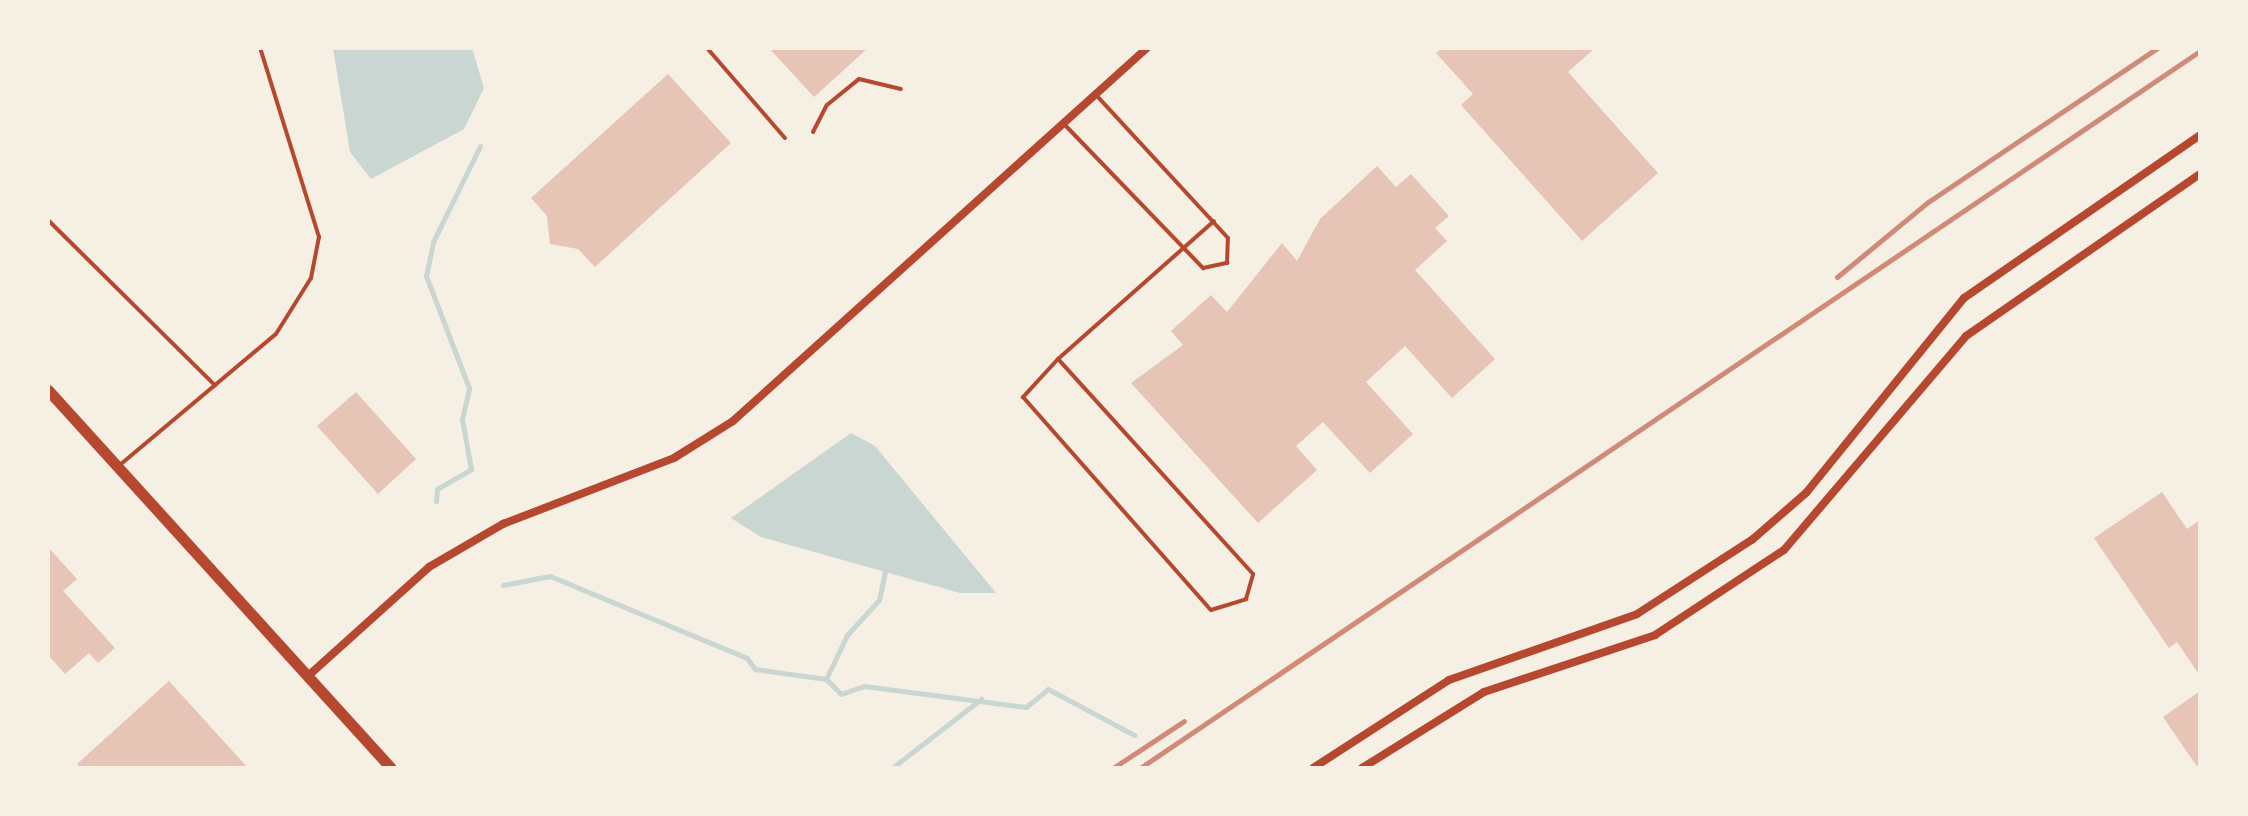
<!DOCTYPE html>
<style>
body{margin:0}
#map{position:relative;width:2248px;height:816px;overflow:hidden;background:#f6efe4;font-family:"Titillium Web",sans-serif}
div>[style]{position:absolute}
.water>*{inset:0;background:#c9d6d2}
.stream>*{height:5px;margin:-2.5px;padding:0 2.5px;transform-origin:2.5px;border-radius:2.5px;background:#c9d6d2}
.building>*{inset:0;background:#e6c5b7}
.service>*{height:4px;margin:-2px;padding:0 2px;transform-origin:2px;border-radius:2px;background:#b5482f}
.minor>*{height:8px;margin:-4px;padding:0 4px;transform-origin:4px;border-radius:4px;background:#b5482f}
.secondary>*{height:11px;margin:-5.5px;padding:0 5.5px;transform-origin:5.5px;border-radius:5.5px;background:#b5482f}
.rail>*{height:5px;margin:-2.5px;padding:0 2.5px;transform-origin:2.5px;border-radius:2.5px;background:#cf8b77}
span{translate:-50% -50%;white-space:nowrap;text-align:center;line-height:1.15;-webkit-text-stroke:10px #f6efe4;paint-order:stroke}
.frame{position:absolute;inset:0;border:50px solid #f6efe4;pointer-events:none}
</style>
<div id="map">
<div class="water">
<i style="clip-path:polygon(333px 48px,472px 48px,484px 88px,464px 129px,371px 179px,350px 152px)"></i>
<i style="clip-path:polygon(851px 433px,875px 446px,996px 593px,960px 593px,761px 537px,731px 518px)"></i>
</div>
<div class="stream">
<i style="left:436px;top:501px;width:12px;rotate:-85deg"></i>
<i style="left:437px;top:489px;width:39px;rotate:-30deg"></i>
<i style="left:471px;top:469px;width:51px;rotate:-100.2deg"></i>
<i style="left:462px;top:419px;width:32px;rotate:-77deg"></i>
<i style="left:469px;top:388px;width:120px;rotate:-111deg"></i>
<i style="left:426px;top:276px;width:35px;rotate:-78deg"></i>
<i style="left:433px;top:242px;width:107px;rotate:-63.9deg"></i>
<i style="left:503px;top:585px;width:48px;rotate:-10.8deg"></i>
<i style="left:550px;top:576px;width:213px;rotate:22.6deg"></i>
<i style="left:747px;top:658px;width:14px;rotate:54deg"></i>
<i style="left:755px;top:669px;width:72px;rotate:8deg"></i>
<i style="left:826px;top:679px;width:21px;rotate:45deg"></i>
<i style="left:841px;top:694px;width:24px;rotate:-19deg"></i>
<i style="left:864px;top:686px;width:163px;rotate:7.4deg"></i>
<i style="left:1026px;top:707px;width:28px;rotate:-39deg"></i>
<i style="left:1048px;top:689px;width:98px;rotate:28.1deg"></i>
<i style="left:826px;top:679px;width:49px;rotate:-64.5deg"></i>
<i style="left:847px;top:635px;width:47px;rotate:-47.6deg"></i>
<i style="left:879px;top:600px;width:35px;rotate:-78deg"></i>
<i style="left:892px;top:768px;width:113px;rotate:-37.8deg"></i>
</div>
<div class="building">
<i style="clip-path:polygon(769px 48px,868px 48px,814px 97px)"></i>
<i style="clip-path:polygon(1442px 48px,1595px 48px,1568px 72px,1658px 173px,1582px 241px,1461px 105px,1473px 94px,1436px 53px)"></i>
<i style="clip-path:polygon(668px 74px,731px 143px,595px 267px,578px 249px,550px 244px,547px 216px,531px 198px)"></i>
<i style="clip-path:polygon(1377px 166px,1396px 187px,1411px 174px,1449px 216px,1435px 228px,1447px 241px,1415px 270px,1495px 359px,1452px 398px,1405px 346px,1366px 382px,1413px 434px,1370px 473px,1323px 422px,1296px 446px,1317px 470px,1258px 523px,1131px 383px,1183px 345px,1171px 331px,1211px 295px,1227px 312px,1282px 243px,1297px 261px,1320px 219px)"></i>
<i style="clip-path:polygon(356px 392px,416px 459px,378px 494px,317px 426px)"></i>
<i style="clip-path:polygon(2162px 492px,2187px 529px,2200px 520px,2200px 676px,2177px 642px,2169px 648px,2094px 538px)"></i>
<i style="clip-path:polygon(48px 547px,77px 579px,63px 591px,115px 648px,98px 663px,89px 653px,65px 674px,48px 655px)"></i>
<i style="clip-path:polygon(169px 681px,248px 768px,81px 768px,77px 764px)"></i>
<i style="clip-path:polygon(2200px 691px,2200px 768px,2198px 768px,2163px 717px)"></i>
</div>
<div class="service">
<i style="left:707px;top:48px;width:119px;rotate:49.1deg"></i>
<i style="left:1063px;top:123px;width:202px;rotate:46deg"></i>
<i style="left:1203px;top:268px;width:25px;rotate:-12deg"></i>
<i style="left:1227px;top:263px;width:25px;rotate:-88deg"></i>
<i style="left:1228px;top:238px;width:195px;rotate:-132.7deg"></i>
<i style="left:813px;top:132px;width:30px;rotate:-63deg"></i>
<i style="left:827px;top:105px;width:41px;rotate:-39.1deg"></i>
<i style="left:859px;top:79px;width:43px;rotate:13.4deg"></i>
<i style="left:48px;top:220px;width:235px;rotate:44.7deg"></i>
<i style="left:1058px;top:359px;width:52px;rotate:132.6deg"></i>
<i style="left:1023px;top:397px;width:284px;rotate:48.6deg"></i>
<i style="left:1211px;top:610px;width:37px;rotate:-17deg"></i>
<i style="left:1246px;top:599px;width:26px;rotate:-74deg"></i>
<i style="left:1253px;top:574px;width:290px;rotate:-132.2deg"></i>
<i style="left:1058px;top:359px;width:208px;rotate:-41.5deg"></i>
<i style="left:121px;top:464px;width:202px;rotate:-40deg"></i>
<i style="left:276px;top:334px;width:66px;rotate:-58deg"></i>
<i style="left:311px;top:278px;width:42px;rotate:-79deg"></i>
<i style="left:319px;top:237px;width:198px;rotate:-107.3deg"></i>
</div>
<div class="minor">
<i style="left:308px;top:676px;width:163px;rotate:-42deg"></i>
<i style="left:429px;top:567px;width:86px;rotate:-30.2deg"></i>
<i style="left:503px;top:524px;width:183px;rotate:-21.1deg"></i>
<i style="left:674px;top:458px;width:70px;rotate:-32.1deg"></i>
<i style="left:733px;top:421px;width:557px;rotate:-42.02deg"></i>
<i style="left:1313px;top:768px;width:162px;rotate:-32.9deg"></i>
<i style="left:1449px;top:680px;width:199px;rotate:-19.3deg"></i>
<i style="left:1637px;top:614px;width:138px;rotate:-32.9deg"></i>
<i style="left:1753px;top:539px;width:70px;rotate:-41deg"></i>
<i style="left:1806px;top:493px;width:251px;rotate:-51deg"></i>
<i style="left:1964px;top:298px;width:287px;rotate:-34.6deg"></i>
<i style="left:1362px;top:768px;width:144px;rotate:-31.9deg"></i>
<i style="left:1484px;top:692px;width:180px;rotate:-18.4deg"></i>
<i style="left:1655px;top:635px;width:154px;rotate:-33.4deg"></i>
<i style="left:1784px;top:550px;width:281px;rotate:-49.6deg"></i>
<i style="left:1966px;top:336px;width:285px;rotate:-34.7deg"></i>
</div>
<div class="secondary">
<i style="left:48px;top:390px;width:510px;rotate:47.78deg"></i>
</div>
<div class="rail">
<i style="left:1837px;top:277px;width:118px;rotate:-39.5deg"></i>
<i style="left:1928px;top:202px;width:276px;rotate:-33.9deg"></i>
<i style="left:1113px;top:768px;width:85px;rotate:-33.5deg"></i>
<i style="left:1140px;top:768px;width:1280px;rotate:-34.08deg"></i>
</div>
<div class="frame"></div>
</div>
